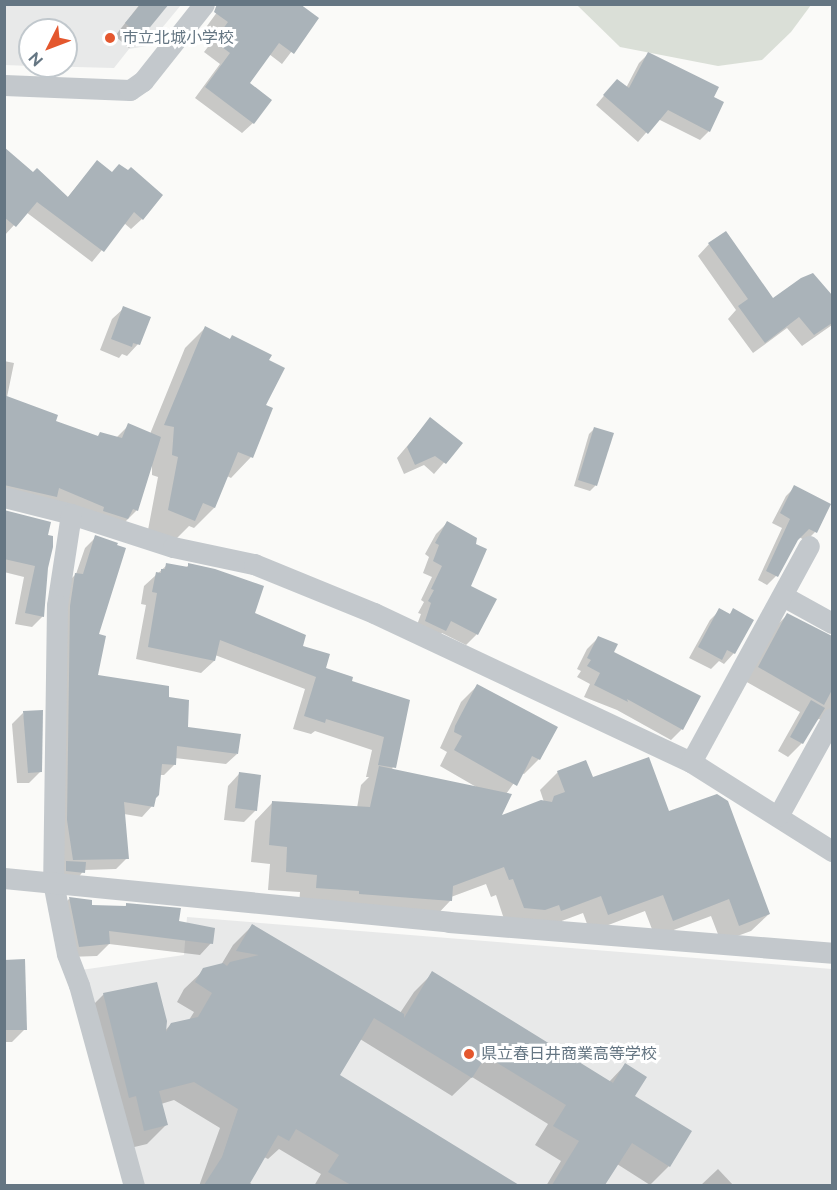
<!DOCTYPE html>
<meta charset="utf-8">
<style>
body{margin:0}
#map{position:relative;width:837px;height:1190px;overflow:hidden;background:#fafaf8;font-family:Raleway,"Noto Sans JP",sans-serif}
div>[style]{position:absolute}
.built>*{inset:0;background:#e8e9e9}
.green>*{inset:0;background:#dadfd7}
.shadow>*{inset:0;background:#0003}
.building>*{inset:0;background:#aab3b9}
.minor>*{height:21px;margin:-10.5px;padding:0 10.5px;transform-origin:10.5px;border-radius:10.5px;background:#c3c8cc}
.dots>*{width:16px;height:16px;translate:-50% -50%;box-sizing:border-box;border:3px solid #fff;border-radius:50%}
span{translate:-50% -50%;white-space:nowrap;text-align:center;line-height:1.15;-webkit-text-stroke:6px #fff;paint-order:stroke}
.poi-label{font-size:16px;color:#657683}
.left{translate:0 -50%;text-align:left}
.frame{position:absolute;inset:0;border:6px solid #657683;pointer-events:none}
.north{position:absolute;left:18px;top:18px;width:60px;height:60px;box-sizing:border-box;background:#fff;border:2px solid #c1c8cd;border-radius:50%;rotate:228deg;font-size:16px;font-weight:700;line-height:24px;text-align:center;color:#657683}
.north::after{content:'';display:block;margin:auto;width:21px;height:27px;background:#e4572e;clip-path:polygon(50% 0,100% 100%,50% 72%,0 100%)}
</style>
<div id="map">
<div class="built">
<i style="clip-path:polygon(5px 5px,181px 5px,147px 46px,129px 49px,114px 68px,38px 66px,66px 66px,66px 30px,30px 30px,30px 66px,5px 65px)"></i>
<i style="clip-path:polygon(187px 917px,832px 969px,832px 1185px,139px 1185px,81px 970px,184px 955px)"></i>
</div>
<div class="green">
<i style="clip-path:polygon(577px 5px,811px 5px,791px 32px,762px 60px,718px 66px,620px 47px)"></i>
</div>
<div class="shadow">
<i style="clip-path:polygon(140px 4px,167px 4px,129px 48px,115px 36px)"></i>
<i style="clip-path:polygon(223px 4px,317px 18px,282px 64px,269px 54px,248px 84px,253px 123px,242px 133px,195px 98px,220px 64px,204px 52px,218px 34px,207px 26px)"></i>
<i style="clip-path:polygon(648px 54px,712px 97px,709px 131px,700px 140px,658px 119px,638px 142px,596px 105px,609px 90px,626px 88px,639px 63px)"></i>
<i style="clip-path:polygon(4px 160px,33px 174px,67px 198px,97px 162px,111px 173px,142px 219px,131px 229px,124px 223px,92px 262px,26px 212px,4px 236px)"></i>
<i style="clip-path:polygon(709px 244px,772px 300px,812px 275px,832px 299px,832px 325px,802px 346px,787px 328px,753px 353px,728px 319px,736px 310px,698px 256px)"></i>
<i style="clip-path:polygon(124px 308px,138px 344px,127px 356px,122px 354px,119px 358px,100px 350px,112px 319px)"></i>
<i style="clip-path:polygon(205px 328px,229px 340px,232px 337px,267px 361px,264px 405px,271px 409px,251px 457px,231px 478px,227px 476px,214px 508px,194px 528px,189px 526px,174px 541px,148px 530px,158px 477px,152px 475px,152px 461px,137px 510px,119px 528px,4px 504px,4px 361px,14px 363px,7px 397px,54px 422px,97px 437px,116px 438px,129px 425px,150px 434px,185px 348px)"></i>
<i style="clip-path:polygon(430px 419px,461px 443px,434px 474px,424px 465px,404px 474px,397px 458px)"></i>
<i style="clip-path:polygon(594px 429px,613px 434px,595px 486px,590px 491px,574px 486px,589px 434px)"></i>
<i style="clip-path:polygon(795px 487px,815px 532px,806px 541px,799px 537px,776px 576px,767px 585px,758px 580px,782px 528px,772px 523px,786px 496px)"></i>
<i style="clip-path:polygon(4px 512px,46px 536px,43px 616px,32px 627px,15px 624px,24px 577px,4px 572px)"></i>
<i style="clip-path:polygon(447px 523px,469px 587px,477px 634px,466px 645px,442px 633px,433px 642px,414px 633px,421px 614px,418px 613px,424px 602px,421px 600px,432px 577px,423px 573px,429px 557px,425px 554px,436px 534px)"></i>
<i style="clip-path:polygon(96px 537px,96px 676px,167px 698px,186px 728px,237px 754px,226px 764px,175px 758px,174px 765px,164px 775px,160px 775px,152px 806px,142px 817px,124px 814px,127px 858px,116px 869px,84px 870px,78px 878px,61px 876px,65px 585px,76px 574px,85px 548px)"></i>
<i style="clip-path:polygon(167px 565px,185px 568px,189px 565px,253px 614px,301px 647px,324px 669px,350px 682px,408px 701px,392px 770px,478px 788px,440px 766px,447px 752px,440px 748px,461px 702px,477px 686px,539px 759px,524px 774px,521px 773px,506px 794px,498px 818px,544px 802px,540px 790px,558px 772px,592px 779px,668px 813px,769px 914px,751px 931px,721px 942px,711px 916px,655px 937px,645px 911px,590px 932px,583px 913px,543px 928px,506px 925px,496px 895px,491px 897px,486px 884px,451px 897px,450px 901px,433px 919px,299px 905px,300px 892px,268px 890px,270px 864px,251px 862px,255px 821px,272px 803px,357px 808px,361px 785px,369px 777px,366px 777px,372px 750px,315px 731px,311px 734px,293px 729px,305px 689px,215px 655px,214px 661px,201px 673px,136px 659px,146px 605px,141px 604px,144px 586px)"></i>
<i style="clip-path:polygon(720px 610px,729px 615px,734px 610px,734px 653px,724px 664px,719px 661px,711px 669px,689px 658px,710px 620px)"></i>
<i style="clip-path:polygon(787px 615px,825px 636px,832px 636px,832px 726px,819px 719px,814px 721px,802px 743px,788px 757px,778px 751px,800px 712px,745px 681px,774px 628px)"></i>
<i style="clip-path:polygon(598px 638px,682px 729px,671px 740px,617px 710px,584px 697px,590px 684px,577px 677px,581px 671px,577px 669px,587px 649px)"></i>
<i style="clip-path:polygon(23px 713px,40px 772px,29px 783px,17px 783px,12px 724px)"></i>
<i style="clip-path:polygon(239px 774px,256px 810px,244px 822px,224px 820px,228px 786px)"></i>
<i style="clip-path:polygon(69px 899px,90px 907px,124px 908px,127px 904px,177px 922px,211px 943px,200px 955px,109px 944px,97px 956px,67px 957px,58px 910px)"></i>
<i style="clip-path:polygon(252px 926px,400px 1013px,414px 992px,433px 973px,609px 1082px,625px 1065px,633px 1097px,669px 1166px,650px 1185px,617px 1164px,603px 1186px,546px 1186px,561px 1161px,535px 1145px,548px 1124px,472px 1077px,452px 1096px,360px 1039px,338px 1076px,516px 1186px,314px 1186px,321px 1174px,279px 1149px,268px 1159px,264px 1157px,249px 1182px,254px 1186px,199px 1186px,220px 1128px,174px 1100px,161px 1104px,166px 1125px,147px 1144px,126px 1149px,85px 1013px,104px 994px,164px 1032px,171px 1024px,189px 1020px,194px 1012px,177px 1002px,184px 989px,204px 970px,221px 965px,233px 945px)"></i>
<i style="clip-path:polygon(4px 960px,23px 960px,25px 1029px,12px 1042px,4px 1042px)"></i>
<i style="clip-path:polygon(718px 1169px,734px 1186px,700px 1186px)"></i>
</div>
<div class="building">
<i style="clip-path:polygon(141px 4px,169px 4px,142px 37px,125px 23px)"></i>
<i style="clip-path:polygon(217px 4px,300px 4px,319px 18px,294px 54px,279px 43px,250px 83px,272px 100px,254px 124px,205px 87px,230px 53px,214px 41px,228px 22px,214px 12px)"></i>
<i style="clip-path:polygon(648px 52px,719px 87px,714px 97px,724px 102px,710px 132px,668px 110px,648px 134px,603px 95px,617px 79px,629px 88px)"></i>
<i style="clip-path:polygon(4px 147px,33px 172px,37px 168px,68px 197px,97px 160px,112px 172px,119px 164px,128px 170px,131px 167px,163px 195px,143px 220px,134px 212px,104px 252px,37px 202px,16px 227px,4px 217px)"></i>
<i style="clip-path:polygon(726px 231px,773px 298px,801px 278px,813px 273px,832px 295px,832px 323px,814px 335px,799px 317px,765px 343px,738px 306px,748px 299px,708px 243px)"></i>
<i style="clip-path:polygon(123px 306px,151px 317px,140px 345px,133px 343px,132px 347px,111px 339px)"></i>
<i style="clip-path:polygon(205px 326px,230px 339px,232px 335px,272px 355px,269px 360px,285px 368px,266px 405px,273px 408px,253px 458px,238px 452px,215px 508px,203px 503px,195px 521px,168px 510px,178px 457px,172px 455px,174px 427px,164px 425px)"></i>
<i style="clip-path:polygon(4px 395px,58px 415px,56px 421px,98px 436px,100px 432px,122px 438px,128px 423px,161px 437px,138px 511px,133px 509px,128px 519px,103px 511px,104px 507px,59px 488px,57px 497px,4px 485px)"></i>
<i style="clip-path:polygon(430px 417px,463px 443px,446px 464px,435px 456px,415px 465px,407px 447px)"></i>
<i style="clip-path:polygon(594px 427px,614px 433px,597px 486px,578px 480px)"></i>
<i style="clip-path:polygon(794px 485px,831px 504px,817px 533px,809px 529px,798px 540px,778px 577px,766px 571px,790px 519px,780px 513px)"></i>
<i style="clip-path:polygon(4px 510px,51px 522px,48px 535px,53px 536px,53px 547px,48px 568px,44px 617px,25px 613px,35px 566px,4px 559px)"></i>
<i style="clip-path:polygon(447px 521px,477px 538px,476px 544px,487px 549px,471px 586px,497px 599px,478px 635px,451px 621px,446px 631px,425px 621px,431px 603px,428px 601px,434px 590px,431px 589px,442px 566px,433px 561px,439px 545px,435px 543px)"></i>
<i style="clip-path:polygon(95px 535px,118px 543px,117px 545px,126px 548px,99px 634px,106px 636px,98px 675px,169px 686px,169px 697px,189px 700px,188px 727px,241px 734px,238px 754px,177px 746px,176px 765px,162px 764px,159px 795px,156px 798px,154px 807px,124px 802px,129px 859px,73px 860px,67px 820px,70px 606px,75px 573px,83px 574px)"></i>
<i style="clip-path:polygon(166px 563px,188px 567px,188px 563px,215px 569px,264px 586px,255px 613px,306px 635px,303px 646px,330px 654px,326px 668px,353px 677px,352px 681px,410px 700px,396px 768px,378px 765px,384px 737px,326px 719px,325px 723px,304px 716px,316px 677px,220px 640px,215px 661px,148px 647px,157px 593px,152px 592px,156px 572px,161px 573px,161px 569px,165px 569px)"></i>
<i style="clip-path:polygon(719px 608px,730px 614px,733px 608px,754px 620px,735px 654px,727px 650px,722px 660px,698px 647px)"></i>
<i style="clip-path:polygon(787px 613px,832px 636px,832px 690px,824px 705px,758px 667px)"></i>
<i style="clip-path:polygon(598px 636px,618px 644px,614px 652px,701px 696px,683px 730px,627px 699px,628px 702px,594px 685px,600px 673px,587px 666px,591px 660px,587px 658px)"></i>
<i style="clip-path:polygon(477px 684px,558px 727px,540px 760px,532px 756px,517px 786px,454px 750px,462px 736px,454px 732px,455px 726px)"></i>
<i style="clip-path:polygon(811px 700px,825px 708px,803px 744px,790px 737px)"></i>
<i style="clip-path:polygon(43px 710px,42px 772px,28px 773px,23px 711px)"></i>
<i style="clip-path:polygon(649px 757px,669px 811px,717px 794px,728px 801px,770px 914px,739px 926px,729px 899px,673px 921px,663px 895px,608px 915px,601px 896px,561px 911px,559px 905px,545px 910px,524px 908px,513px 879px,509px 880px,504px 867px,453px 886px,452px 901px,359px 894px,359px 891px,316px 888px,317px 875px,286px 872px,287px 847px,269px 845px,272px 801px,370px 807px,379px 766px,512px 794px,502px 815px,541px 800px,552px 802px,554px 796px,565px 792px,557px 771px,586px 760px,593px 777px)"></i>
<i style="clip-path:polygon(239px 772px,261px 775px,257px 811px,235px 808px)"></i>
<i style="clip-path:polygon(66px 861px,86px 862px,85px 873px,66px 871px)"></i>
<i style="clip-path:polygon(69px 897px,92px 900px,92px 905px,126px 906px,126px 903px,181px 908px,179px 921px,215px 928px,213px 944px,109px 931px,110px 944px,79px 947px)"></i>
<i style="clip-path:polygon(252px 924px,404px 1014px,404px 1018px,432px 971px,613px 1083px,625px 1063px,647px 1077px,635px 1096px,692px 1131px,670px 1167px,632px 1143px,605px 1185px,552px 1185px,579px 1141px,553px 1126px,566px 1105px,486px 1056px,472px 1078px,374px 1018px,340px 1075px,519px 1185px,351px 1185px,328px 1172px,339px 1155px,296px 1129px,289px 1141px,278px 1135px,249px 1185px,204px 1185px,222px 1157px,238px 1109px,194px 1082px,159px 1091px,168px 1125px,144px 1131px,136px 1096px,129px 1098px,103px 993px,157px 982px,167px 1021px,166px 1032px,171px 1023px,198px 1017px,212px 993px,195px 982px,203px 968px,223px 963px,227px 966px,230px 962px,259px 955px,236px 951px)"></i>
<i style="clip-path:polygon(25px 959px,27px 1030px,4px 1030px,4px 960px)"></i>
</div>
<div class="minor">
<i style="left:4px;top:85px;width:126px;rotate:2.3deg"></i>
<i style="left:130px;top:90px;width:16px;rotate:-35deg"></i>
<i style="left:143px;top:81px;width:98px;rotate:-51.6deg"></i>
<i style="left:4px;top:497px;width:69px;rotate:14.2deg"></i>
<i style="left:71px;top:514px;width:107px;rotate:17.9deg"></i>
<i style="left:173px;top:547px;width:83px;rotate:11.9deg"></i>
<i style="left:254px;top:564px;width:130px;rotate:22.2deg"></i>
<i style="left:374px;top:613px;width:350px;rotate:25.2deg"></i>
<i style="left:691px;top:762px;width:167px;rotate:32.3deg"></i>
<i style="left:71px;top:514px;width:92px;rotate:98.7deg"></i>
<i style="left:57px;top:605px;width:277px;rotate:90.8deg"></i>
<i style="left:53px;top:882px;width:73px;rotate:79deg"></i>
<i style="left:67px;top:954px;width:33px;rotate:69deg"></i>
<i style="left:79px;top:985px;width:208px;rotate:74.7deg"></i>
<i style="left:783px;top:596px;width:56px;rotate:28.9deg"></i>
<i style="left:691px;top:762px;width:246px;rotate:-61.4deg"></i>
<i style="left:778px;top:816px;width:112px;rotate:-61.1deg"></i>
<i style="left:4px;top:878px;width:447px;rotate:5.6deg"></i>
<i style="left:449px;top:922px;width:384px;rotate:4.6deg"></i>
</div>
<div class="dots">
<i style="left:110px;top:38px;background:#e4572e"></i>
<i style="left:469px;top:1054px;background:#e4572e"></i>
</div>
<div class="poi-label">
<span class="left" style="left:122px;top:38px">市立北城小学校</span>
<span class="left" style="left:481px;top:1054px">県立春日井商業高等学校</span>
</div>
<div class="frame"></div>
<div class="north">N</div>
</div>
